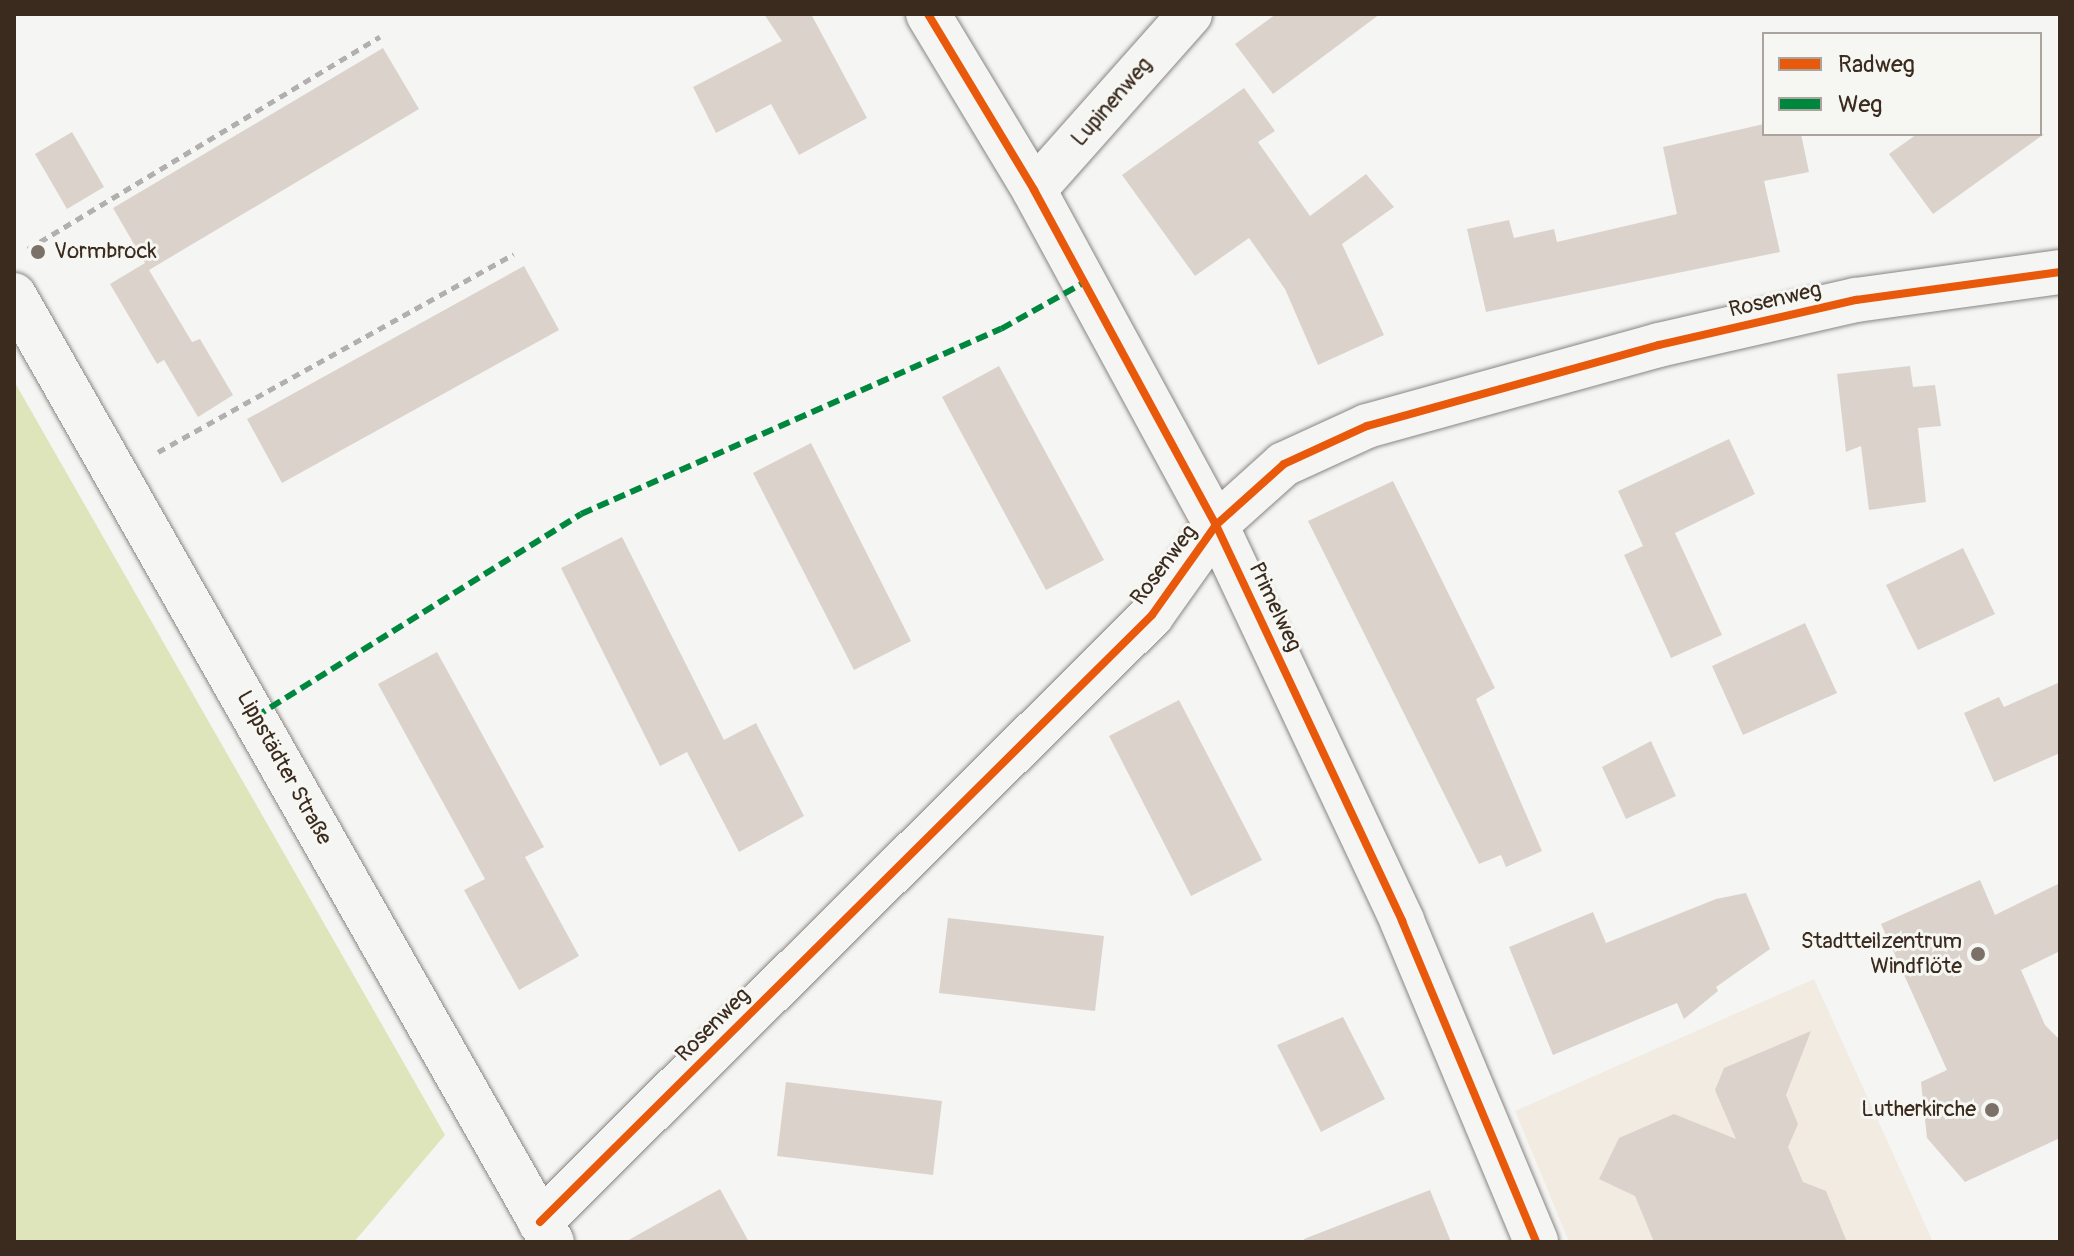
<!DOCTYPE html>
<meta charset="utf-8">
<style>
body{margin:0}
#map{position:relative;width:2074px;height:1256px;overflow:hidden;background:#f5f5f3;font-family:Pangolin,sans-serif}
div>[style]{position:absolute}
.built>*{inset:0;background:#f2ebe2}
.green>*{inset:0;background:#dfe5ba}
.building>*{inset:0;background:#dbd3cb}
.path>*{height:5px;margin-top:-2.5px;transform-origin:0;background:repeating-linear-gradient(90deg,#b2b0ae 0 8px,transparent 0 14px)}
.roads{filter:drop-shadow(0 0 2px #8a8683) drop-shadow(0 0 2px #8a8683)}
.minor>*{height:44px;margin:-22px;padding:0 22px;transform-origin:22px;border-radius:22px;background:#f5f5f3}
.quiet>*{height:6px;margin-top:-3px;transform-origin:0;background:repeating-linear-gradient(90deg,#00873e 0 12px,transparent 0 18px)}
.cycleway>*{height:8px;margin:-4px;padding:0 4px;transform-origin:4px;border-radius:4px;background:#e8590c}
.dots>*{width:22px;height:22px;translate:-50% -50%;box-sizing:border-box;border:4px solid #f6f6f2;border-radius:50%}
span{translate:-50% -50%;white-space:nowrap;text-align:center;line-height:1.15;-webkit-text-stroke:6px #f6f6f2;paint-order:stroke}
.street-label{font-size:22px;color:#3b2a1e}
.poi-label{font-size:22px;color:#3b2a1e}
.left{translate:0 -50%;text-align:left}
.right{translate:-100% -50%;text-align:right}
.frame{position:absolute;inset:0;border:16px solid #3b2a1e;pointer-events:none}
.legend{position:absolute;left:1762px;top:32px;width:280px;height:104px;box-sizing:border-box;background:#f6f6f2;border:2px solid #aba49d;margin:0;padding:10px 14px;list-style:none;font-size:24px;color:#3b2a1e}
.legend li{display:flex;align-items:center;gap:16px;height:40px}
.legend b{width:40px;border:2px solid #aba49d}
</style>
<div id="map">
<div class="built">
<i style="clip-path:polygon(1814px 979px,1933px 1242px,1569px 1242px,1515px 1111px)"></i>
</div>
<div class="green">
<i style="clip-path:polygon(14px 381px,445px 1135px,354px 1242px,14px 1242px)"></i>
</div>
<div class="building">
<i style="clip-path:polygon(764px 14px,811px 14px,867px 118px,799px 155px,771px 104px,716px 133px,693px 87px,782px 41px)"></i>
<i style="clip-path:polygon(1276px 14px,1380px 14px,1273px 94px,1235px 44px)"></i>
<i style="clip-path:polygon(383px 48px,419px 109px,149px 270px,192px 342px,200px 339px,233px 395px,198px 417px,164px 360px,157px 364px,110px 284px,145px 263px,113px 208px)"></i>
<i style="clip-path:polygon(1244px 88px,1275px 131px,1258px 142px,1310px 216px,1366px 174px,1394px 207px,1342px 244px,1384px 335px,1318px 365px,1285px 289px,1249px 238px,1195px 276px,1122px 175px)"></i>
<i style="clip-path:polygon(1764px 124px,1764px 134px,1801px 134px,1809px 172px,1764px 181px,1780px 252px,1486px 312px,1467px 229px,1509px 220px,1514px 238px,1554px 229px,1557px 242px,1677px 214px,1663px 147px)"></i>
<i style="clip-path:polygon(72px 132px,104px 187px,67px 209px,35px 154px)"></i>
<i style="clip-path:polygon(1917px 134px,2044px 134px,1933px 214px,1889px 154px)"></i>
<i style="clip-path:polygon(524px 266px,559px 330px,282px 483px,247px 419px)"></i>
<i style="clip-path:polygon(999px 366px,1104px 560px,1046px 590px,942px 397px)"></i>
<i style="clip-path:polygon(1910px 366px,1913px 387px,1935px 385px,1941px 426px,1918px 428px,1926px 502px,1869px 510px,1861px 446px,1846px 452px,1837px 374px)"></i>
<i style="clip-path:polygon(1729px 439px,1755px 494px,1675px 533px,1722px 635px,1671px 658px,1624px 555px,1643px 546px,1618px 491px)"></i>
<i style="clip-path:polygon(811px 443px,911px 641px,854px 670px,753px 473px)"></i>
<i style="clip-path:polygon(1393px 481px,1495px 688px,1476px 699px,1542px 851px,1506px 867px,1501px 855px,1479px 864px,1308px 521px)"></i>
<i style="clip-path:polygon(622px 537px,724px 740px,756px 723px,804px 816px,739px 852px,687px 752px,660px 766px,561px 568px)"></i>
<i style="clip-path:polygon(1963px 548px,1995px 614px,1918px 650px,1886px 585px)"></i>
<i style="clip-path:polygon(1805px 623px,1837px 693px,1743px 735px,1712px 666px)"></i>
<i style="clip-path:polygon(437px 652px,544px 847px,525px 857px,579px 956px,519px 990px,464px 890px,485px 879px,378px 684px)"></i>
<i style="clip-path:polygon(2060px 682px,2060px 753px,1994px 782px,1964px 713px,1999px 697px,2004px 707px)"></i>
<i style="clip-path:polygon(1179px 700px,1262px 860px,1191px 896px,1109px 736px)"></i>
<i style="clip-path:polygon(1651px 741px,1676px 796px,1626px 819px,1602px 767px)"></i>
<i style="clip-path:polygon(1980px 880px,1995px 915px,2060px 883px,2060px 951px,2021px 970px,2045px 1025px,2060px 1040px,2060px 1138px,1965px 1182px,1927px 1138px,1921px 1082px,1947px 1070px,1881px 924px)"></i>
<i style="clip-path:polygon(1746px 893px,1770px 949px,1716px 987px,1718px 991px,1684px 1019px,1677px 1003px,1553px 1055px,1509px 947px,1593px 912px,1606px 943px,1716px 899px)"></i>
<i style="clip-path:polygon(948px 918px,1104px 936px,1095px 1011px,939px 993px)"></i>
<i style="clip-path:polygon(1343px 1017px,1385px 1099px,1321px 1132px,1277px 1045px)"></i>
<i style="clip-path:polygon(1811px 1031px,1786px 1095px,1798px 1124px,1788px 1147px,1803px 1182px,1826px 1191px,1847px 1242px,1654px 1242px,1635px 1196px,1599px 1179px,1619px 1138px,1674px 1114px,1736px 1139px,1715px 1090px,1724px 1068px)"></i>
<i style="clip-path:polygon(786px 1082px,942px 1101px,933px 1175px,777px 1156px)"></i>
<i style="clip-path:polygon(720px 1189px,749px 1242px,625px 1242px)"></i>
<i style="clip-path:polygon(1430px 1190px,1451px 1242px,1305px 1242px,1304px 1239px)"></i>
</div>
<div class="path">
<i style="left:28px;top:249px;width:411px;rotate:-31.1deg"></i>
<i style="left:158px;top:452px;width:407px;rotate:-29.1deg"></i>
</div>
<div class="roads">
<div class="minor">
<i style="left:928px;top:14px;width:205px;rotate:58.9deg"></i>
<i style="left:1034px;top:190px;width:381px;rotate:61.5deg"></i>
<i style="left:1216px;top:525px;width:438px;rotate:64.8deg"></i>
<i style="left:1402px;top:921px;width:348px;rotate:67.3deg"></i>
<i style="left:1034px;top:190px;width:235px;rotate:-48.4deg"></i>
<i style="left:14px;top:295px;width:1089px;rotate:60.4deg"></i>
<i style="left:540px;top:1222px;width:862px;rotate:-44.76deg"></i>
<i style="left:1152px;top:615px;width:110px;rotate:-54.6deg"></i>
<i style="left:1216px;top:525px;width:91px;rotate:-41.9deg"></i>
<i style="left:1284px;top:464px;width:91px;rotate:-24.6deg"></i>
<i style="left:1367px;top:426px;width:303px;rotate:-15.5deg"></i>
<i style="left:1659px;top:345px;width:202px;rotate:-12.9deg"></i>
<i style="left:1856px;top:300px;width:206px;rotate:-7.8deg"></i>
</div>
</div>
<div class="quiet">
<i style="left:255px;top:717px;width:384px;rotate:-31.9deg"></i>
<i style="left:581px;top:514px;width:459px;rotate:-23.8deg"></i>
<i style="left:1001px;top:329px;width:96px;rotate:-29.2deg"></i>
</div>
<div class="cycleway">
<i style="left:928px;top:14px;width:205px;rotate:58.9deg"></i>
<i style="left:1034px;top:190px;width:381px;rotate:61.5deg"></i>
<i style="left:1216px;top:525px;width:438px;rotate:64.8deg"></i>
<i style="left:1402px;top:921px;width:348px;rotate:67.3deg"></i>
<i style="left:540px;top:1222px;width:862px;rotate:-44.76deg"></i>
<i style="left:1152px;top:615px;width:110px;rotate:-54.6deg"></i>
<i style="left:1216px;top:525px;width:91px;rotate:-41.9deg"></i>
<i style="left:1284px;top:464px;width:91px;rotate:-24.6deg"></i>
<i style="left:1367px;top:426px;width:303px;rotate:-15.5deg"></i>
<i style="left:1659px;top:345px;width:202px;rotate:-12.9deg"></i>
<i style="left:1856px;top:300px;width:206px;rotate:-7.8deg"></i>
</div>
<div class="dots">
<i style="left:38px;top:252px;background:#7c7169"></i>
<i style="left:1978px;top:954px;background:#7c7169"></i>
<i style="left:1992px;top:1110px;background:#7c7169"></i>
</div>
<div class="street-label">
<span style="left:1112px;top:102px;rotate:-49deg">Lupinenweg</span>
<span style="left:1775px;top:300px;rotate:-13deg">Rosenweg</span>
<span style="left:1164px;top:565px;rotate:-53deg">Rosenweg</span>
<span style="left:1275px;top:607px;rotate:65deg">Primelweg</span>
<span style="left:284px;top:768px;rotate:61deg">Lippstädter Straße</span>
<span style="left:713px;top:1025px;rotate:-45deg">Rosenweg</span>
</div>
<div class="poi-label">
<span class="left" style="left:54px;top:252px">Vormbrock</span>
<span class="right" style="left:1962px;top:954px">Stadtteilzentrum<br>Windflöte</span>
<span class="right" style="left:1976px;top:1110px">Lutherkirche</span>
</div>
<div class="frame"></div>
<ul class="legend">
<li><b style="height:10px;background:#e8590c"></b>Radweg</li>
<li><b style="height:10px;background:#00873e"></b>Weg</li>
</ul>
</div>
